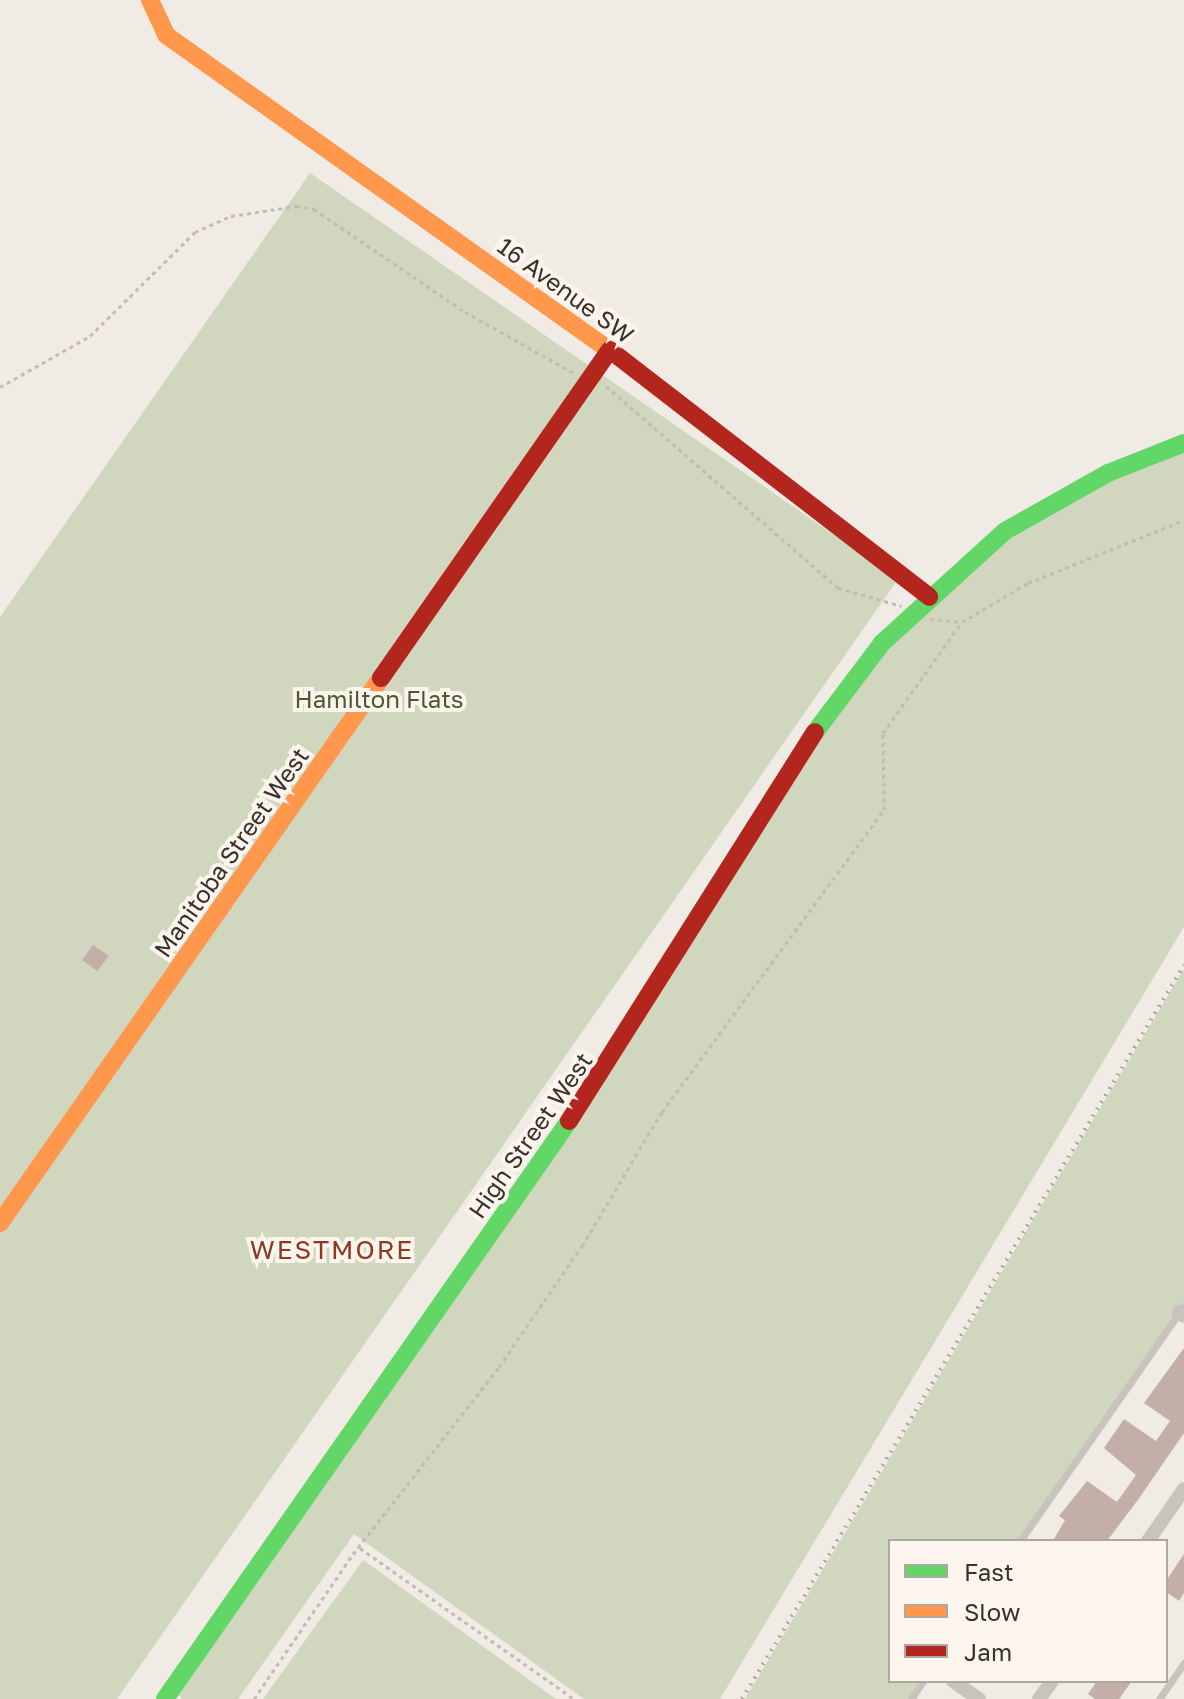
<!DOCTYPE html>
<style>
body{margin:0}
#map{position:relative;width:1184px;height:1699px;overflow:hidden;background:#f0ebe5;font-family:"Golos Text",sans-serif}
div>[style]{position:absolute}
.green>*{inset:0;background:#d1d6bf}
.building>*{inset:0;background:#c3afa7}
.path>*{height:3px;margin-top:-1.5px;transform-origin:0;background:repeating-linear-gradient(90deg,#c2bbb6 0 4px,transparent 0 8px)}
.lane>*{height:7px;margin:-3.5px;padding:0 3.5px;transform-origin:3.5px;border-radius:3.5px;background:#c9c3be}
.street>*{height:14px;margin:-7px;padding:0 7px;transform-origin:7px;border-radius:7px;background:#c9c3be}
.fast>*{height:18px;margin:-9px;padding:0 9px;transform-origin:9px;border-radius:9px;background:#63d668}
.slow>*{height:18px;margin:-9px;padding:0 9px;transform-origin:9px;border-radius:9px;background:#ff974d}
.jam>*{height:18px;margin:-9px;padding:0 9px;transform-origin:9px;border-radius:9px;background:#b3261e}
.rail>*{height:4px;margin-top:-2px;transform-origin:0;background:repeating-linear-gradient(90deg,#b1aca8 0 2px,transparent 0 8px)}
span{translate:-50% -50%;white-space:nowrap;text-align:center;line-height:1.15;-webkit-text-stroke:8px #fbf5ee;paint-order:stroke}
.street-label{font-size:24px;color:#3b302b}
.park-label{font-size:24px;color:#4a5a2e}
.neighbourhood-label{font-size:26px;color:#8c3b22;letter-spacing:2px}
.legend{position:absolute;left:888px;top:1539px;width:280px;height:144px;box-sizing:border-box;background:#fbf5ee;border:2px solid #aea6a0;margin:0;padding:10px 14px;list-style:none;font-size:24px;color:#3b302b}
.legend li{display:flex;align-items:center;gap:16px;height:40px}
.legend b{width:40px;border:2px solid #aea6a0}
</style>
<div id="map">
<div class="green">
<i style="clip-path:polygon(310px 173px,898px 579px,117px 1699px,0 1699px,0 617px)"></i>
<i style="clip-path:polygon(1184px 446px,1184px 927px,720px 1699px,584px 1699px,354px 1534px,238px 1699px,182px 1699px,179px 1695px,808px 749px,921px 605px,1049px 506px)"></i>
<i style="clip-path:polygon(1184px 969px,1184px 1306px,1020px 1541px,890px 1541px,890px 1681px,923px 1681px,911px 1699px,745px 1699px)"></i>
<i style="clip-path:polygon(363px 1560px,556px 1699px,263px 1699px)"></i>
</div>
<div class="building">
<i style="clip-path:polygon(93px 945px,109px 956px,97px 971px,82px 960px)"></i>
<i style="clip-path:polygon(1184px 1348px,1184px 1433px,1140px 1497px,1107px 1541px,1053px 1541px,1065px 1520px,1059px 1516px,1087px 1481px,1117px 1502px,1136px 1475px,1104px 1448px,1124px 1419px,1156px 1441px,1170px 1421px,1144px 1403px)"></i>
<i style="clip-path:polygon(1184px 1554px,1184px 1593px,1179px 1601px,1166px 1592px,1166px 1581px)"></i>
<i style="clip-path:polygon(1097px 1681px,1132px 1681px,1119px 1699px,1095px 1699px,1088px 1694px)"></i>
</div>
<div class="path">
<i style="left:606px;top:386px;width:308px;rotate:41deg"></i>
<i style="left:838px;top:588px;width:66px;rotate:15.7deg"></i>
<i style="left:0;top:387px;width:103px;rotate:-29.5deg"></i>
<i style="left:90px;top:336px;width:148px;rotate:-44.7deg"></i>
<i style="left:195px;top:232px;width:39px;rotate:-24deg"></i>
<i style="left:231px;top:216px;width:66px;rotate:-8.7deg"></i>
<i style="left:296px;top:206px;width:18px;rotate:9deg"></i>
<i style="left:314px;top:209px;width:183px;rotate:34.3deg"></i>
<i style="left:465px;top:312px;width:127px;rotate:29.2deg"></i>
<i style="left:930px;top:619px;width:32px;rotate:5deg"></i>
<i style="left:360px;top:1548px;width:262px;rotate:35.2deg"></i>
<i style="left:254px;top:1699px;width:176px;rotate:-55.7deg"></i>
<i style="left:353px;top:1554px;width:237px;rotate:-52deg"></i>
<i style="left:499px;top:1367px;width:147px;rotate:-55.6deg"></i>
<i style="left:582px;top:1246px;width:156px;rotate:-59.2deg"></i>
<i style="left:662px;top:1112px;width:375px;rotate:-53.7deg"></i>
<i style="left:884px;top:810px;width:77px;rotate:-90.7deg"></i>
<i style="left:883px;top:733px;width:136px;rotate:-54.6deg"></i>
<i style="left:962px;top:622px;width:77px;rotate:-30.6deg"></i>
<i style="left:1028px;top:583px;width:168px;rotate:-22deg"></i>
</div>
<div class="lane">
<i style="left:1020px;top:1541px;width:287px;rotate:-55.1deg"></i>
<i style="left:911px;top:1699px;width:22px;rotate:-56deg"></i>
<i style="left:1159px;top:1699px;width:44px;rotate:-55.2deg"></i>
</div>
<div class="street">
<i style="left:1179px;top:1312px;width:6px;rotate:39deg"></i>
<i style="left:1148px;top:1541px;width:63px;rotate:-55.3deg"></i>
<i style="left:953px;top:1681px;width:32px;rotate:35deg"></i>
<i style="left:1039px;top:1699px;width:22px;rotate:-54deg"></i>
</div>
<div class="fast">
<i style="left:815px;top:732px;width:111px;rotate:-53deg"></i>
<i style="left:882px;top:643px;width:166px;rotate:-42.3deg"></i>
<i style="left:1005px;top:531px;width:118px;rotate:-29.4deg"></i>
<i style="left:1108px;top:473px;width:82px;rotate:-21.5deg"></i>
<i style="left:165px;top:1699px;width:705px;rotate:-55.05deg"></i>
</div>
<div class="slow">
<i style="left:150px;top:0;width:38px;rotate:65deg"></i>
<i style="left:166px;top:35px;width:556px;rotate:35.41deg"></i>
<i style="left:0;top:1223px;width:665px;rotate:-55.04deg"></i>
</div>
<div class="jam">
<i style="left:619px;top:357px;width:392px;rotate:37.7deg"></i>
<i style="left:381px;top:678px;width:400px;rotate:-55.1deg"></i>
<i style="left:569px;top:1121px;width:460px;rotate:-57.7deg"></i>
</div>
<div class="rail">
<i style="left:742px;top:1699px;width:857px;rotate:-58.94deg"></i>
</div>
<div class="street-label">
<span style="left:566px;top:290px;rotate:36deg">16 Avenue SW</span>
<span style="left:231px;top:852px;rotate:-55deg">Manitoba Street West</span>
<span style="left:530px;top:1135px;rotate:-55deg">High Street West</span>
</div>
<div class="park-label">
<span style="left:379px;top:699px">Hamilton Flats</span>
</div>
<div class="neighbourhood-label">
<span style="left:332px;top:1250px">WESTMORE</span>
</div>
<ul class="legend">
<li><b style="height:10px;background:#63d668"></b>Fast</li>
<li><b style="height:10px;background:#ff974d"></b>Slow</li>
<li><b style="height:10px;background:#b3261e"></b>Jam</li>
</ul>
</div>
